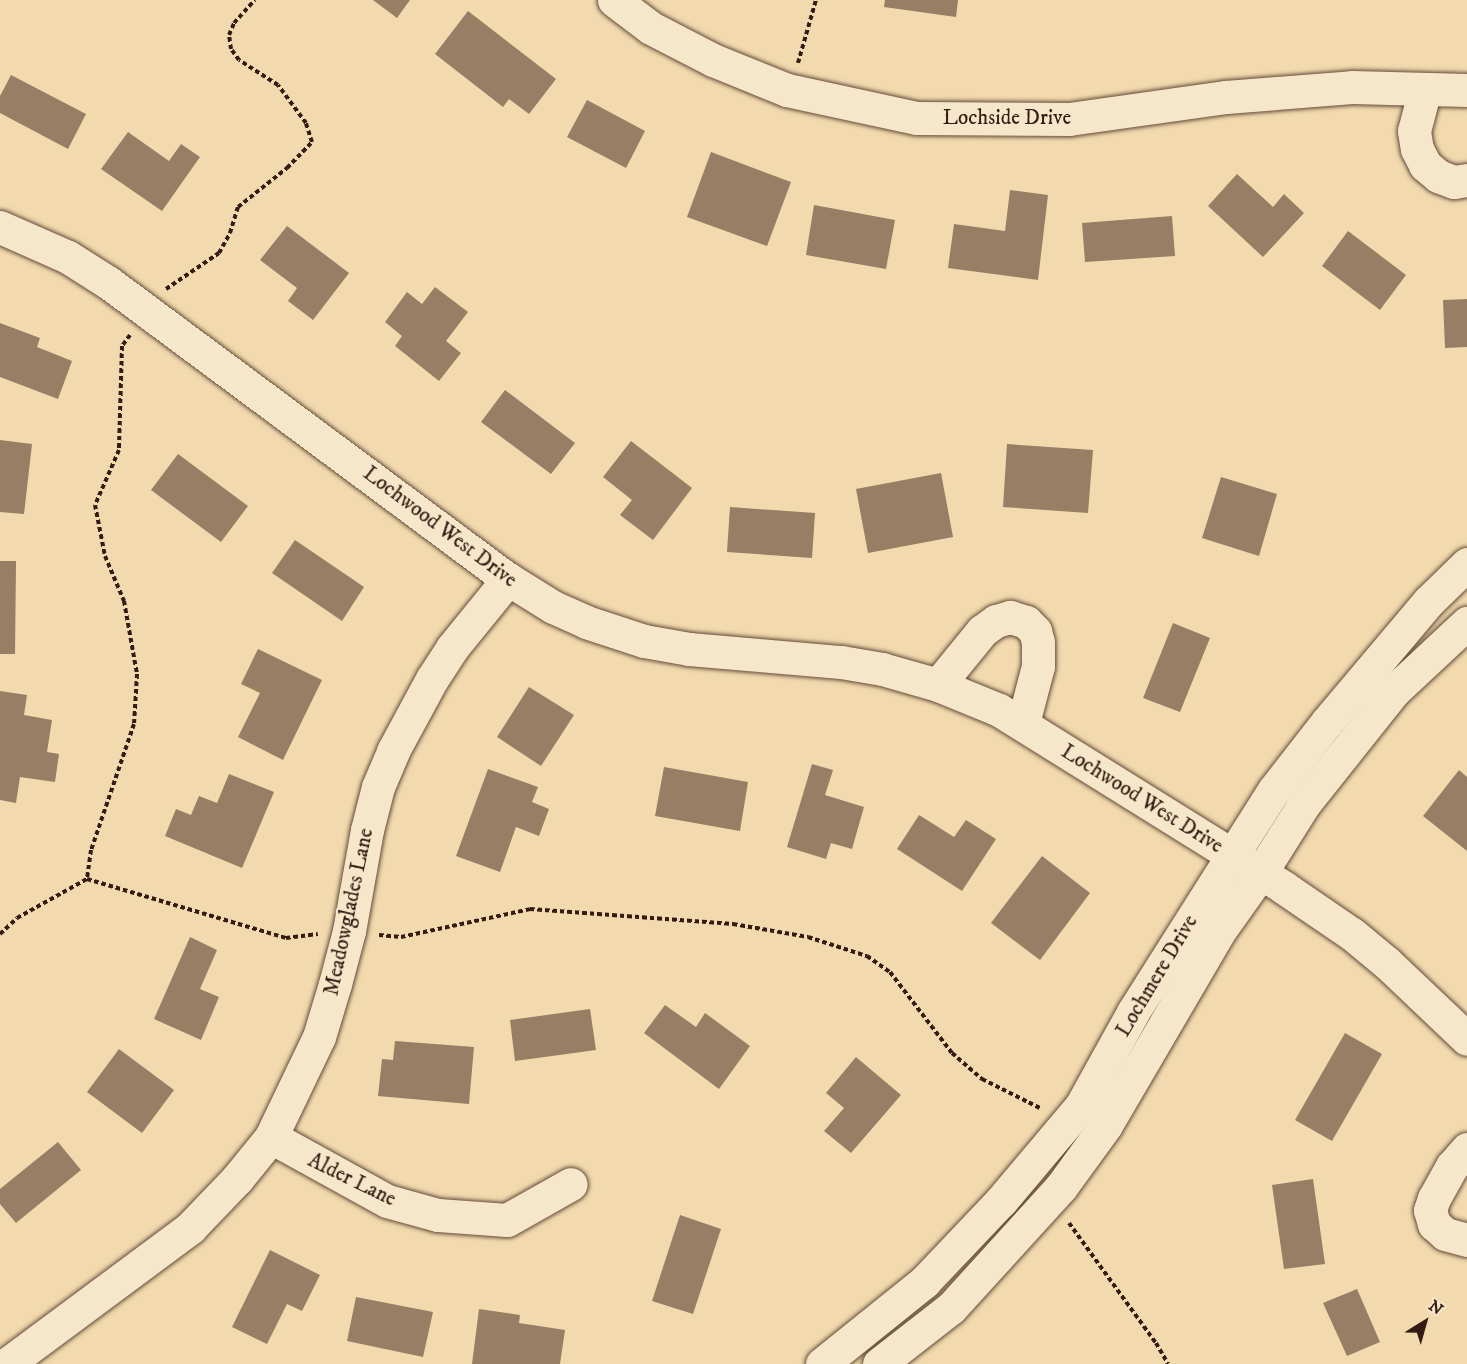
<!DOCTYPE html>
<style>
body{margin:0}
#map{position:relative;width:1467px;height:1364px;overflow:hidden;background:#f2daae;font-family:"IM FELL DW Pica",serif}
div>[style]{position:absolute}
.building>*{inset:0;background:#977e64}
.path>*{height:4px;margin-top:-2px;transform-origin:0;background:repeating-linear-gradient(90deg,#341b13 0 4.5px,transparent 0 7.5px)}
.roads{filter:drop-shadow(0 0 2px #644b3a) drop-shadow(0 0 2px #644b3a)}
.minor>*{height:33px;margin:-16.5px;padding:0 16.5px;transform-origin:16.5px;border-radius:16.5px;background:#f7e7ca}
span{translate:-50% -50%;white-space:nowrap;text-align:center;line-height:1.15;-webkit-text-stroke:4.5px #f7e7ca;paint-order:stroke}
.street-label{font-size:21px;color:#341b13}
.north{position:absolute;left:1395px;top:1292px;width:60px;height:60px;-webkit-text-stroke:4px #f7e7ca;paint-order:stroke;rotate:37deg;font-size:16px;font-weight:700;line-height:24px;text-align:center;color:#341b13}
.north::after{content:'';display:block;margin:auto;width:21px;height:27px;background:#341b13;clip-path:polygon(50% 0,100% 100%,50% 72%,0 100%)}
</style>
<div id="map">
<div class="building">
<i style="clip-path:polygon(373px 0,410px 0,397px 18px)"></i>
<i style="clip-path:polygon(885px 0,958px 0,956px 17px,884px 7px)"></i>
<i style="clip-path:polygon(468px 11px,556px 79px,529px 114px,509px 99px,503px 107px,435px 54px)"></i>
<i style="clip-path:polygon(11px 75px,86px 114px,68px 149px,0 113px,0 96px)"></i>
<i style="clip-path:polygon(587px 100px,645px 131px,626px 168px,567px 137px)"></i>
<i style="clip-path:polygon(128px 132px,169px 161px,181px 144px,200px 157px,162px 211px,101px 169px)"></i>
<i style="clip-path:polygon(711px 152px,791px 182px,767px 246px,687px 217px)"></i>
<i style="clip-path:polygon(1237px 174px,1273px 207px,1284px 194px,1304px 213px,1263px 257px,1208px 206px)"></i>
<i style="clip-path:polygon(1010px 190px,1048px 195px,1038px 280px,948px 268px,954px 224px,1005px 231px)"></i>
<i style="clip-path:polygon(814px 205px,895px 220px,886px 269px,806px 255px)"></i>
<i style="clip-path:polygon(1172px 216px,1175px 256px,1085px 262px,1082px 223px)"></i>
<i style="clip-path:polygon(287px 226px,349px 273px,313px 320px,288px 301px,297px 288px,260px 260px)"></i>
<i style="clip-path:polygon(1348px 231px,1406px 275px,1380px 310px,1322px 266px)"></i>
<i style="clip-path:polygon(435px 287px,468px 312px,446px 341px,461px 353px,439px 381px,395px 346px,402px 336px,385px 322px,407px 292px,422px 304px)"></i>
<i style="clip-path:polygon(1467px 299px,1467px 347px,1445px 348px,1443px 300px)"></i>
<i style="clip-path:polygon(0 323px,40px 338px,37px 347px,72px 361px,58px 399px,0 377px)"></i>
<i style="clip-path:polygon(505px 390px,575px 443px,551px 474px,481px 422px)"></i>
<i style="clip-path:polygon(0 440px,32px 444px,24px 514px,0 512px)"></i>
<i style="clip-path:polygon(631px 441px,692px 488px,653px 540px,620px 515px,632px 500px,603px 477px)"></i>
<i style="clip-path:polygon(1007px 444px,1093px 450px,1088px 513px,1003px 507px)"></i>
<i style="clip-path:polygon(178px 454px,248px 506px,221px 542px,151px 490px)"></i>
<i style="clip-path:polygon(941px 473px,953px 537px,868px 553px,856px 489px)"></i>
<i style="clip-path:polygon(1221px 477px,1277px 494px,1259px 556px,1202px 538px)"></i>
<i style="clip-path:polygon(730px 507px,815px 513px,812px 558px,727px 552px)"></i>
<i style="clip-path:polygon(295px 540px,364px 587px,342px 621px,272px 573px)"></i>
<i style="clip-path:polygon(0 561px,16px 561px,15px 654px,0 654px)"></i>
<i style="clip-path:polygon(1173px 623px,1210px 638px,1180px 712px,1143px 698px)"></i>
<i style="clip-path:polygon(258px 649px,322px 680px,283px 760px,238px 737px,260px 693px,241px 684px)"></i>
<i style="clip-path:polygon(529px 687px,574px 715px,541px 766px,497px 737px)"></i>
<i style="clip-path:polygon(0 691px,27px 695px,24px 715px,52px 720px,47px 752px,59px 754px,55px 782px,20px 777px,16px 803px,0 800px)"></i>
<i style="clip-path:polygon(812px 764px,833px 770px,825px 795px,864px 807px,852px 849px,831px 843px,826px 859px,787px 847px)"></i>
<i style="clip-path:polygon(664px 767px,748px 782px,740px 831px,655px 816px)"></i>
<i style="clip-path:polygon(488px 769px,538px 787px,532px 802px,549px 809px,539px 836px,516px 827px,500px 872px,456px 856px)"></i>
<i style="clip-path:polygon(1459px 770px,1467px 777px,1467px 851px,1423px 816px)"></i>
<i style="clip-path:polygon(229px 774px,274px 792px,242px 868px,165px 836px,176px 809px,191px 815px,199px 796px,217px 803px)"></i>
<i style="clip-path:polygon(919px 815px,954px 837px,966px 820px,996px 839px,962px 891px,897px 849px)"></i>
<i style="clip-path:polygon(1042px 856px,1090px 893px,1040px 960px,991px 923px)"></i>
<i style="clip-path:polygon(190px 937px,217px 950px,200px 989px,219px 997px,201px 1040px,154px 1019px)"></i>
<i style="clip-path:polygon(665px 1005px,696px 1027px,705px 1013px,750px 1046px,719px 1089px,644px 1033px)"></i>
<i style="clip-path:polygon(590px 1009px,596px 1050px,515px 1061px,510px 1020px)"></i>
<i style="clip-path:polygon(1345px 1033px,1382px 1054px,1332px 1141px,1295px 1120px)"></i>
<i style="clip-path:polygon(395px 1041px,474px 1047px,469px 1104px,378px 1096px,382px 1059px,393px 1060px)"></i>
<i style="clip-path:polygon(119px 1049px,174px 1090px,142px 1133px,87px 1092px)"></i>
<i style="clip-path:polygon(856px 1057px,901px 1095px,851px 1153px,824px 1131px,844px 1108px,826px 1093px)"></i>
<i style="clip-path:polygon(58px 1142px,81px 1170px,16px 1223px,0 1204px,0 1189px)"></i>
<i style="clip-path:polygon(1313px 1179px,1325px 1264px,1284px 1269px,1272px 1185px)"></i>
<i style="clip-path:polygon(680px 1215px,721px 1229px,693px 1314px,652px 1301px)"></i>
<i style="clip-path:polygon(270px 1250px,320px 1275px,302px 1311px,287px 1304px,267px 1344px,232px 1327px)"></i>
<i style="clip-path:polygon(1357px 1289px,1380px 1342px,1347px 1356px,1323px 1303px)"></i>
<i style="clip-path:polygon(356px 1297px,433px 1312px,423px 1357px,347px 1341px)"></i>
<i style="clip-path:polygon(479px 1309px,520px 1315px,519px 1323px,565px 1330px,560px 1364px,472px 1364px)"></i>
</div>
<div class="path">
<i style="left:798px;top:63px;width:66px;rotate:-74.1deg"></i>
<i style="left:166px;top:289px;width:64px;rotate:-34.2deg"></i>
<i style="left:219px;top:253px;width:23px;rotate:-61deg"></i>
<i style="left:230px;top:233px;width:27px;rotate:-73deg"></i>
<i style="left:238px;top:207px;width:63px;rotate:-38.5deg"></i>
<i style="left:287px;top:168px;width:36px;rotate:-46deg"></i>
<i style="left:312px;top:142px;width:20px;rotate:-108deg"></i>
<i style="left:306px;top:123px;width:47px;rotate:-126.4deg"></i>
<i style="left:278px;top:85px;width:46px;rotate:-147.3deg"></i>
<i style="left:239px;top:60px;width:14px;rotate:-126deg"></i>
<i style="left:231px;top:49px;width:14px;rotate:-98deg"></i>
<i style="left:229px;top:35px;width:13px;rotate:-67deg"></i>
<i style="left:234px;top:23px;width:31px;rotate:-48deg"></i>
<i style="left:130px;top:335px;width:14px;rotate:126deg"></i>
<i style="left:122px;top:346px;width:104px;rotate:91.7deg"></i>
<i style="left:119px;top:450px;width:60px;rotate:113.6deg"></i>
<i style="left:95px;top:505px;width:52px;rotate:78.9deg"></i>
<i style="left:105px;top:556px;width:49px;rotate:67.1deg"></i>
<i style="left:124px;top:601px;width:74px;rotate:79.9deg"></i>
<i style="left:137px;top:674px;width:50px;rotate:93.4deg"></i>
<i style="left:134px;top:724px;width:133px;rotate:108.8deg"></i>
<i style="left:91px;top:850px;width:29px;rotate:98deg"></i>
<i style="left:87px;top:879px;width:208px;rotate:16.5deg"></i>
<i style="left:286px;top:938px;width:32px;rotate:-7deg"></i>
<i style="left:0;top:934px;width:23px;rotate:-43deg"></i>
<i style="left:17px;top:918px;width:80px;rotate:-29.1deg"></i>
<i style="left:379px;top:935px;width:22px;rotate:5deg"></i>
<i style="left:401px;top:937px;width:132px;rotate:-12.2deg"></i>
<i style="left:530px;top:909px;width:204px;rotate:4.2deg"></i>
<i style="left:733px;top:924px;width:76px;rotate:9.8deg"></i>
<i style="left:808px;top:937px;width:62px;rotate:17.9deg"></i>
<i style="left:867px;top:956px;width:28px;rotate:35deg"></i>
<i style="left:890px;top:972px;width:102px;rotate:52.6deg"></i>
<i style="left:952px;top:1053px;width:40px;rotate:41deg"></i>
<i style="left:982px;top:1079px;width:65px;rotate:26.6deg"></i>
<i style="left:1069px;top:1223px;width:148px;rotate:54.1deg"></i>
<i style="left:1156px;top:1343px;width:24px;rotate:60deg"></i>
</div>
<div class="roads">
<div class="minor">
<i style="left:614px;top:0;width:46px;rotate:37.1deg"></i>
<i style="left:651px;top:28px;width:70px;rotate:27.3deg"></i>
<i style="left:713px;top:60px;width:80px;rotate:22.1deg"></i>
<i style="left:787px;top:90px;width:133px;rotate:12.2deg"></i>
<i style="left:917px;top:118px;width:152px;rotate:0.4deg"></i>
<i style="left:1069px;top:119px;width:159px;rotate:-8deg"></i>
<i style="left:1226px;top:97px;width:126px;rotate:-4.5deg"></i>
<i style="left:1352px;top:87px;width:115px;rotate:1.5deg"></i>
<i style="left:1425px;top:89px;width:43px;rotate:104.7deg"></i>
<i style="left:1414px;top:131px;width:18px;rotate:81deg"></i>
<i style="left:1417px;top:149px;width:18px;rotate:63deg"></i>
<i style="left:1425px;top:165px;width:17px;rotate:40deg"></i>
<i style="left:1438px;top:176px;width:17px;rotate:21deg"></i>
<i style="left:1454px;top:182px;width:13px;rotate:-9deg"></i>
<i style="left:0;top:227px;width:74px;rotate:23.8deg"></i>
<i style="left:68px;top:257px;width:49px;rotate:32.4deg"></i>
<i style="left:109px;top:283px;width:497px;rotate:36.6deg"></i>
<i style="left:508px;top:579px;width:53px;rotate:31.9deg"></i>
<i style="left:553px;top:607px;width:36px;rotate:24deg"></i>
<i style="left:586px;top:622px;width:61px;rotate:18.1deg"></i>
<i style="left:644px;top:641px;width:46px;rotate:10.1deg"></i>
<i style="left:689px;top:649px;width:153px;rotate:4.9deg"></i>
<i style="left:841px;top:662px;width:42px;rotate:9.7deg"></i>
<i style="left:882px;top:669px;width:58px;rotate:15.9deg"></i>
<i style="left:938px;top:685px;width:66px;rotate:22.3deg"></i>
<i style="left:999px;top:710px;width:335px;rotate:31.9deg"></i>
<i style="left:1283px;top:887px;width:83px;rotate:34.3deg"></i>
<i style="left:1352px;top:934px;width:45px;rotate:39.6deg"></i>
<i style="left:1387px;top:963px;width:110px;rotate:43.5deg"></i>
<i style="left:938px;top:685px;width:70px;rotate:-50.8deg"></i>
<i style="left:982px;top:631px;width:17px;rotate:-36deg"></i>
<i style="left:996px;top:621px;width:15px;rotate:-16deg"></i>
<i style="left:1010px;top:617px;width:17px;rotate:17deg"></i>
<i style="left:1026px;top:622px;width:13px;rotate:45deg"></i>
<i style="left:1035px;top:631px;width:11px;rotate:75deg"></i>
<i style="left:1038px;top:642px;width:24px;rotate:90deg"></i>
<i style="left:1038px;top:666px;width:59px;rotate:104.7deg"></i>
<i style="left:271px;top:1137px;width:132px;rotate:28.9deg"></i>
<i style="left:387px;top:1201px;width:53px;rotate:15.4deg"></i>
<i style="left:438px;top:1215px;width:69px;rotate:4.1deg"></i>
<i style="left:507px;top:1220px;width:73px;rotate:-29.4deg"></i>
<i style="left:1467px;top:1149px;width:23px;rotate:131deg"></i>
<i style="left:1452px;top:1166px;width:37px;rotate:119deg"></i>
<i style="left:1434px;top:1198px;width:13px;rotate:108deg"></i>
<i style="left:1430px;top:1210px;width:15px;rotate:74deg"></i>
<i style="left:1434px;top:1224px;width:15px;rotate:42deg"></i>
<i style="left:1445px;top:1234px;width:23px;rotate:15deg"></i>
<i style="left:7px;top:1364px;width:228px;rotate:-36.6deg"></i>
<i style="left:190px;top:1228px;width:68px;rotate:-46.2deg"></i>
<i style="left:237px;top:1179px;width:54px;rotate:-51deg"></i>
<i style="left:271px;top:1137px;width:111px;rotate:-64.4deg"></i>
<i style="left:319px;top:1037px;width:55px;rotate:-73.2deg"></i>
<i style="left:335px;top:984px;width:55px;rotate:-75.2deg"></i>
<i style="left:349px;top:931px;width:103px;rotate:-79.9deg"></i>
<i style="left:367px;top:830px;width:44px;rotate:-75.7deg"></i>
<i style="left:378px;top:787px;width:39px;rotate:-67deg"></i>
<i style="left:393px;top:751px;width:82px;rotate:-61.6deg"></i>
<i style="left:432px;top:679px;width:37px;rotate:-57deg"></i>
<i style="left:452px;top:648px;width:89px;rotate:-50.9deg"></i>
<i style="left:822px;top:1364px;width:131px;rotate:-38.8deg"></i>
<i style="left:924px;top:1282px;width:112px;rotate:-46.5deg"></i>
<i style="left:1001px;top:1201px;width:124px;rotate:-49.9deg"></i>
<i style="left:1081px;top:1106px;width:107px;rotate:-61deg"></i>
<i style="left:1133px;top:1012px;width:263px;rotate:-57.6deg"></i>
<i style="left:1274px;top:790px;width:86px;rotate:-52.1deg"></i>
<i style="left:1327px;top:722px;width:158px;rotate:-49.9deg"></i>
<i style="left:1429px;top:601px;width:53px;rotate:-44.2deg"></i>
<i style="left:879px;top:1364px;width:91px;rotate:-37.9deg"></i>
<i style="left:951px;top:1308px;width:164px;rotate:-47.7deg"></i>
<i style="left:1061px;top:1187px;width:77px;rotate:-54deg"></i>
<i style="left:1106px;top:1125px;width:222px;rotate:-59.7deg"></i>
<i style="left:1218px;top:933px;width:72px;rotate:-54.6deg"></i>
<i style="left:1260px;top:874px;width:83px;rotate:-57.8deg"></i>
<i style="left:1304px;top:804px;width:144px;rotate:-51.5deg"></i>
<i style="left:1394px;top:691px;width:100px;rotate:-43deg"></i>
</div>
</div>
<div class="street-label">
<span style="left:1007px;top:118px">Lochside Drive</span>
<span style="left:440px;top:527px;rotate:37deg">Lochwood West Drive</span>
<span style="left:1142px;top:799px;rotate:32deg">Lochwood West Drive</span>
<span style="left:349px;top:912px;rotate:-78deg">Meadowglades Lane</span>
<span style="left:1157px;top:976px;rotate:-59deg">Lochmere Drive</span>
<span style="left:352px;top:1180px;rotate:26deg">Alder Lane</span>
</div>
<div class="north">N</div>
</div>
